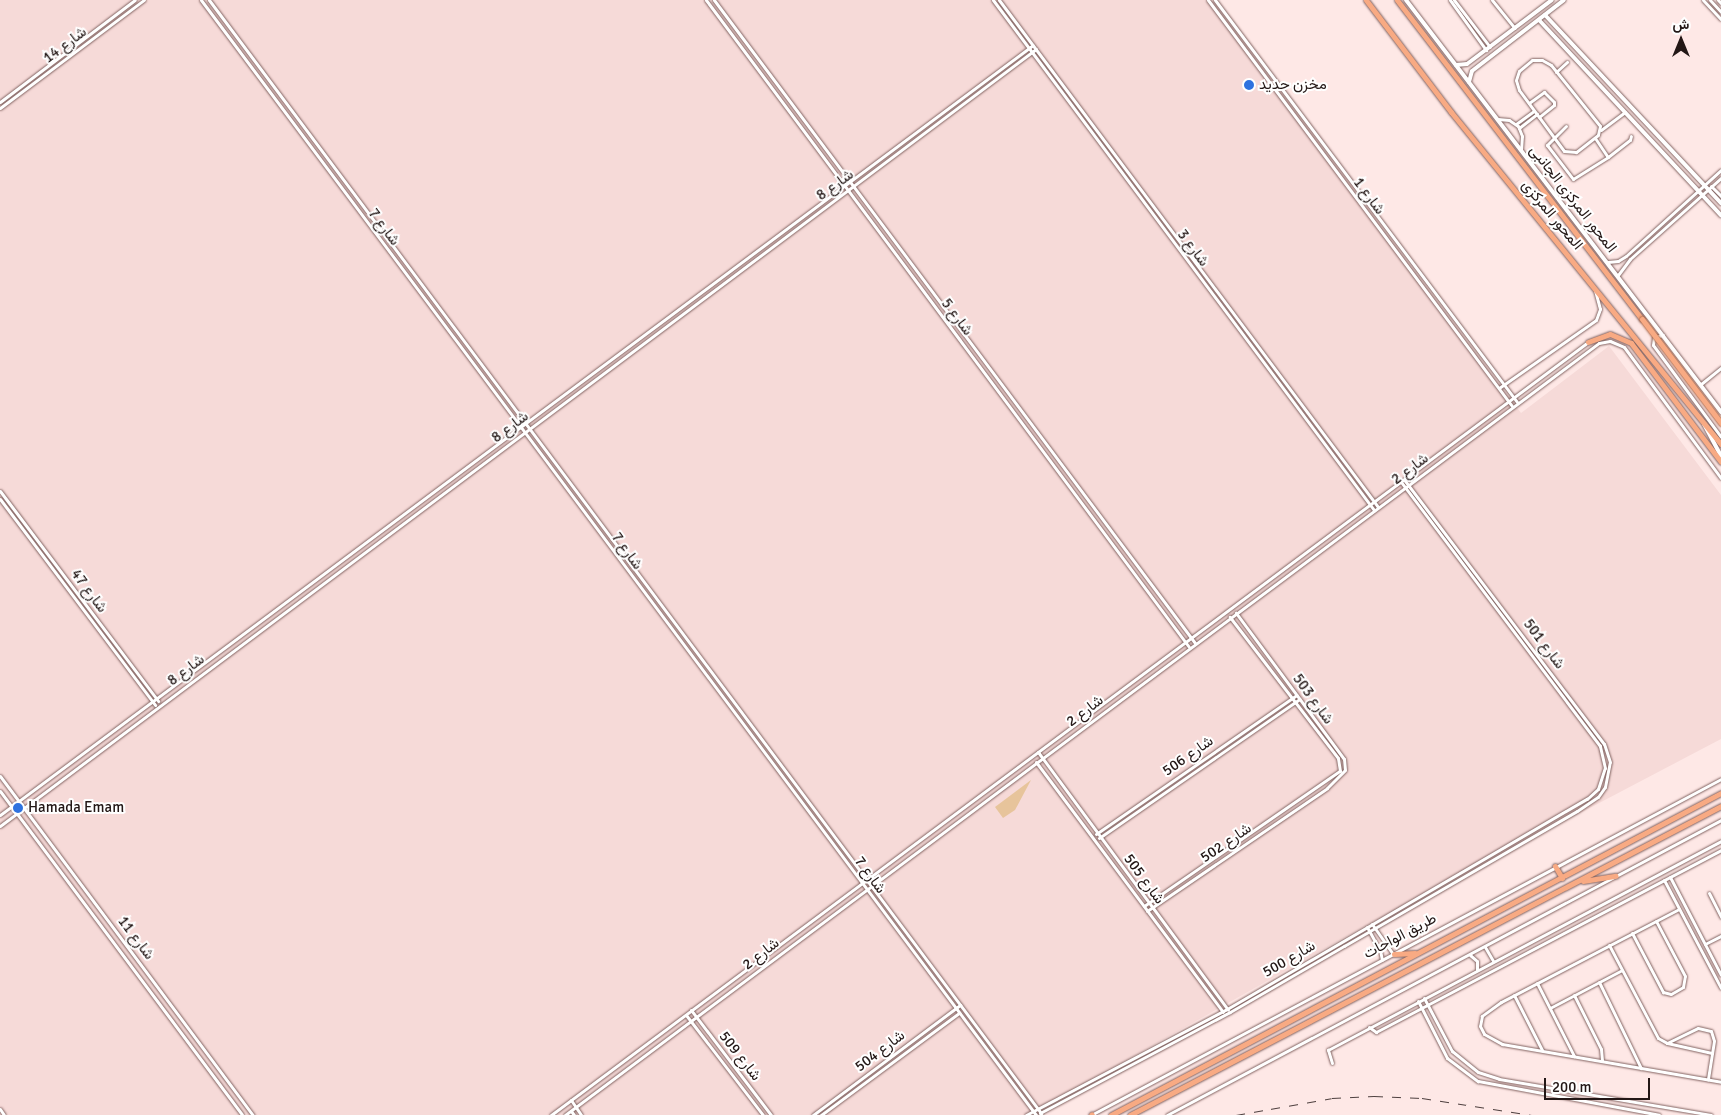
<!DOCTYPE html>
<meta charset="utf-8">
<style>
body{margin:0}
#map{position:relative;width:1721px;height:1115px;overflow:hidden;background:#fee8e6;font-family:Signika,Vazirmatn,sans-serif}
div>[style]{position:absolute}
.built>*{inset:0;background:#f6dad8}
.green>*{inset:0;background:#e7c49b}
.roads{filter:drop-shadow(0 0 1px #826361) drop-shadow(0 0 1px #826361)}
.minor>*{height:3px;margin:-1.5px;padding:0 1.5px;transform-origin:1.5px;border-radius:1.5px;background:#fff}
.tertiary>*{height:4px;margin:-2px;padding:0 2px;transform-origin:2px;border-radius:2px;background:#fff}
.secondary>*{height:4px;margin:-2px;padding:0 2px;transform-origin:2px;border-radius:2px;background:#fff}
.trunk>*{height:5px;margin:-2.5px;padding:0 2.5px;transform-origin:2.5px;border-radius:2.5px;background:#f8aa83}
.rail>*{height:1px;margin-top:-0.5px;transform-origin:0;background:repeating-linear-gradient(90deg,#4d3f3e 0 9px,transparent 0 18px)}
.bridges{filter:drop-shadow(0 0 1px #ac6849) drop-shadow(0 0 1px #ac6849)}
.trunk-bridge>*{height:5px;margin:-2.5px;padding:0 2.5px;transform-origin:2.5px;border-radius:2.5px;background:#f8aa83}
.dots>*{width:14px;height:14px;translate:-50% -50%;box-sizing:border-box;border:2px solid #fff;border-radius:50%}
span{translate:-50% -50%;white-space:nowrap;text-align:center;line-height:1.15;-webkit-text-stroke:4px #fff;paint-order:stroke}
.street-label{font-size:15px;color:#231716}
.poi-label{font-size:15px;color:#231716}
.left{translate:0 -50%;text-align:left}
.north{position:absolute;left:1656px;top:15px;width:50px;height:50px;-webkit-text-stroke:4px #fff;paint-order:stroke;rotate:0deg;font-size:14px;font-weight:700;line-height:20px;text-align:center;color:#231716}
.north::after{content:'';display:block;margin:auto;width:18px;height:22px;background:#231716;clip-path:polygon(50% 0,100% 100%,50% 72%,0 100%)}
.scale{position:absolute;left:1544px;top:1078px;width:106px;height:22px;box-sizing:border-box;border:2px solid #231716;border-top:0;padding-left:6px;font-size:15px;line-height:18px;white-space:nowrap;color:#231716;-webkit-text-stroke:4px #fff;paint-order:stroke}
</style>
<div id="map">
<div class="built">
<i style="clip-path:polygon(0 0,1212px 0,1521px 413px,1609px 346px,1721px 495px,1721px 739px,1365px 926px,1029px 1115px,0 1115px)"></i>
</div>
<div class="green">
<i style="clip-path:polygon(1031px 780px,1015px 810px,1003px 818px,995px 807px)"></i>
</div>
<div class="roads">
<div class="minor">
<i style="left:201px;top:0;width:1393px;rotate:53.17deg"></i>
<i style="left:209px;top:0;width:1390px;rotate:53.22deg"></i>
<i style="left:706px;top:0;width:807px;rotate:53.26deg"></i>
<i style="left:714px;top:0;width:803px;rotate:53.2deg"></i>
<i style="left:993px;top:0;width:637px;rotate:53.24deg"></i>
<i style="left:999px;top:0;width:633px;rotate:53.22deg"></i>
<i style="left:1208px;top:0;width:507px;rotate:53.18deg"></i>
<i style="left:1215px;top:0;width:503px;rotate:53.08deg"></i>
<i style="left:1450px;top:0;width:62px;rotate:54.2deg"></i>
<i style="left:1454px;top:0;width:59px;rotate:52.5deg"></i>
<i style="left:1492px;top:0;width:36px;rotate:51deg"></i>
<i style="left:1703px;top:0;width:26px;rotate:47deg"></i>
<i style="left:1710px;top:0;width:16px;rotate:47deg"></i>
<i style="left:1718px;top:0;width:4px;rotate:45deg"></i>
<i style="left:1532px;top:60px;width:10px"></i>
<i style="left:1542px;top:60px;width:10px;rotate:29deg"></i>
<i style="left:1551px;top:65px;width:78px;rotate:51.2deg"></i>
<i style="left:1600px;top:126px;width:9px;rotate:103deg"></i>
<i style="left:1598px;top:135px;width:28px;rotate:142deg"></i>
<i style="left:1576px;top:152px;width:12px;rotate:-175deg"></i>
<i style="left:1564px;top:151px;width:76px;rotate:-126.4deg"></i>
<i style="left:1519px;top:90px;width:10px;rotate:-107deg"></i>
<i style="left:1516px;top:80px;width:9px;rotate:-72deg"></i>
<i style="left:1519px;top:71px;width:17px;rotate:-40deg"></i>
<i style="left:1556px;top:72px;width:15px;rotate:-42deg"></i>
<i style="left:0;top:102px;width:169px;rotate:-37.1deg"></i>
<i style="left:1529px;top:103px;width:19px;rotate:-36deg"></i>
<i style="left:1544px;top:92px;width:14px;rotate:45deg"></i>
<i style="left:1554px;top:102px;width:3px;rotate:90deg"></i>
<i style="left:1554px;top:105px;width:19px;rotate:141deg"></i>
<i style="left:0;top:108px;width:180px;rotate:-36.9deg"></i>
<i style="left:1498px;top:119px;width:11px;rotate:5deg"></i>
<i style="left:1509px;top:120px;width:11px;rotate:34deg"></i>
<i style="left:1518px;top:126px;width:11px;rotate:68deg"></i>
<i style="left:1522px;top:136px;width:13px;rotate:94deg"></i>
<i style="left:1516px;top:124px;width:22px;rotate:-36deg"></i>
<i style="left:1566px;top:126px;width:27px;rotate:135deg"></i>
<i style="left:1547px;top:145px;width:43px;rotate:52.6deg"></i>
<i style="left:1573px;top:179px;width:41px;rotate:-32.2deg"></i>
<i style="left:1608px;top:157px;width:28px;rotate:-38deg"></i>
<i style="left:1630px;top:140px;width:4px;rotate:-76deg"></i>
<i style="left:1519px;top:128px;width:23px;rotate:-38deg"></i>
<i style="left:1601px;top:130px;width:30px;rotate:-37deg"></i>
<i style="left:1595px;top:138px;width:23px;rotate:56deg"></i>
<i style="left:1711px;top:186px;width:14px;rotate:45deg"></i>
<i style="left:1608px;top:262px;width:10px;rotate:-6deg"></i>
<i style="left:1618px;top:261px;width:9px;rotate:-32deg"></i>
<i style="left:1626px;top:256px;width:128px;rotate:-42.2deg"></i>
<i style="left:1618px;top:275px;width:20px;rotate:-53deg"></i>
<i style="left:1630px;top:259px;width:122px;rotate:-41.7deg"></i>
<i style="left:1663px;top:335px;width:9px;rotate:167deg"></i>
<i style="left:1654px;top:337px;width:8px;rotate:97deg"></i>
<i style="left:1653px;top:345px;width:114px;rotate:53.5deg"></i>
<i style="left:1701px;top:384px;width:26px;rotate:-39deg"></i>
<i style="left:1499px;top:388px;width:118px;rotate:-35deg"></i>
<i style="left:1596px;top:320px;width:12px;rotate:-70deg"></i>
<i style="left:1600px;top:309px;width:20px;rotate:-105deg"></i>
<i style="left:0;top:491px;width:263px;rotate:53deg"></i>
<i style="left:0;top:499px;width:258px;rotate:53deg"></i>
<i style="left:1038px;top:752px;width:320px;rotate:53.6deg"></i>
<i style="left:1036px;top:762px;width:312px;rotate:53.2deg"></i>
<i style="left:0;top:776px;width:423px;rotate:53.3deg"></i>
<i style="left:0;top:791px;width:404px;rotate:53.2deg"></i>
<i style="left:0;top:815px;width:1288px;rotate:-36.7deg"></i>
<i style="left:0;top:826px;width:1295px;rotate:-36.87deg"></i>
<i style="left:1096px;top:834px;width:244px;rotate:-34.7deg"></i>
<i style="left:1099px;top:838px;width:244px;rotate:-34.7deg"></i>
<i style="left:1670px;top:877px;width:110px;rotate:62.5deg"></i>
<i style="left:1664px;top:880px;width:122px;rotate:62.2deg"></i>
<i style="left:1709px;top:893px;width:27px;rotate:63deg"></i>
<i style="left:1144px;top:906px;width:238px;rotate:-34.6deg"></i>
<i style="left:1340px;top:771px;width:13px;rotate:-99deg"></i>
<i style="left:1338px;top:758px;width:178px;rotate:-127.5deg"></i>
<i style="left:1679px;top:909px;width:201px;rotate:152.4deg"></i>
<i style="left:1501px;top:1002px;width:24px;rotate:144deg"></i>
<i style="left:1482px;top:1016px;width:10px;rotate:101deg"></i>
<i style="left:1480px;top:1026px;width:9px;rotate:63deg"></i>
<i style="left:1484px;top:1034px;width:21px;rotate:29deg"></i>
<i style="left:1502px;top:1044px;width:222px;rotate:9.8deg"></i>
<i style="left:1147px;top:911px;width:218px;rotate:-34.3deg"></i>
<i style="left:1327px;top:788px;width:25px;rotate:-45deg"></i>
<i style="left:1345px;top:770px;width:11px;rotate:-95deg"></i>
<i style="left:1344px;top:759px;width:182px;rotate:-126.5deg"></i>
<i style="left:1372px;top:924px;width:37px;rotate:55deg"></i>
<i style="left:1367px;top:927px;width:26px;rotate:61deg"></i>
<i style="left:1380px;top:950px;width:10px;rotate:79deg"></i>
<i style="left:1632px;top:933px;width:67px;rotate:62.3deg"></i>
<i style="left:1663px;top:992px;width:8px;rotate:14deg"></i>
<i style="left:1671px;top:994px;width:14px;rotate:-30deg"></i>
<i style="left:1683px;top:987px;width:11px;rotate:-80deg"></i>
<i style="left:1685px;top:976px;width:62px;rotate:-117.8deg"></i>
<i style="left:1705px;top:944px;width:18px;rotate:-27deg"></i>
<i style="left:1609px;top:945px;width:105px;rotate:62.2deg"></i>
<i style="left:1658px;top:1038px;width:10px;rotate:29deg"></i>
<i style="left:1667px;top:1043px;width:46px;rotate:12.5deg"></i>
<i style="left:1485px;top:947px;width:16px;rotate:60deg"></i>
<i style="left:1470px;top:955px;width:9px;rotate:41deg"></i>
<i style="left:1477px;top:961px;width:9px;rotate:90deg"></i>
<i style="left:1599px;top:982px;width:96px;rotate:64deg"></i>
<i style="left:1537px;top:983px;width:82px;rotate:63.1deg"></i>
<i style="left:1514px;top:995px;width:62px;rotate:63deg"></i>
<i style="left:1574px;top:995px;width:60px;rotate:63.4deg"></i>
<i style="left:1601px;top:1049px;width:12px;rotate:85deg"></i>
<i style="left:1424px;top:998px;width:60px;rotate:62.2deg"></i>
<i style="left:1452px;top:1051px;width:33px;rotate:39deg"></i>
<i style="left:1478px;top:1072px;width:22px;rotate:18deg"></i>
<i style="left:1499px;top:1079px;width:215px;rotate:9.6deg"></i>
<i style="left:1418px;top:1001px;width:64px;rotate:63deg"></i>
<i style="left:1447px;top:1058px;width:39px;rotate:37deg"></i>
<i style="left:1478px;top:1081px;width:184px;rotate:10.6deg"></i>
<i style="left:1550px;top:1008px;width:81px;rotate:-27.8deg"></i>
<i style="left:691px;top:1010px;width:132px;rotate:52.7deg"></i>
<i style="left:686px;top:1015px;width:126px;rotate:52.4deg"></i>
<i style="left:1369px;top:1027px;width:9px;rotate:36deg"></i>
<i style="left:1376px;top:1032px;width:390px;rotate:-27.8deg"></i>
<i style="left:1667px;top:1043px;width:34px;rotate:-26deg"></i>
<i style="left:1698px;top:1028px;width:13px;rotate:13deg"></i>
<i style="left:1711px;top:1031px;width:10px;rotate:73deg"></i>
<i style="left:1714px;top:1041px;width:39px;rotate:99deg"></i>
<i style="left:1332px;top:1063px;width:14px;rotate:-107deg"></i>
<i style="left:1328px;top:1050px;width:445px;rotate:-28deg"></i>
<i style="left:571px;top:1100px;width:18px;rotate:56deg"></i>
<i style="left:0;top:1109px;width:7px;rotate:56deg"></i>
<i style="left:571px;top:1111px;width:5px;rotate:53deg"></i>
<i style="left:1040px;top:1113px;width:215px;rotate:-28deg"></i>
<i style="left:1230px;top:1012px;width:132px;rotate:-30.1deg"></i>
<i style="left:1344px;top:946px;width:269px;rotate:-30.1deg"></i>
<i style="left:1577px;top:811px;width:25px;rotate:-34deg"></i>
<i style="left:1598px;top:797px;width:12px;rotate:-55deg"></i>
<i style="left:1605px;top:787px;width:25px;rotate:-79deg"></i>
<i style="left:1610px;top:762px;width:19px;rotate:-108deg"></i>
<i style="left:1604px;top:744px;width:331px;rotate:-127.1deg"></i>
<i style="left:551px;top:1115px;width:1293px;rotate:-36.7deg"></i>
<i style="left:565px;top:1115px;width:1290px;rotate:-36.75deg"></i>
<i style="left:1599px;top:343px;width:11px;rotate:-10deg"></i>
<i style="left:1610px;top:341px;width:15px;rotate:23deg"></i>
<i style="left:1624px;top:347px;width:163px;rotate:53.5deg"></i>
<i style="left:813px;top:1115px;width:184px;rotate:-36.8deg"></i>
<i style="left:821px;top:1115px;width:172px;rotate:-36.5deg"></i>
<i style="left:1026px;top:1115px;width:227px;rotate:-27.8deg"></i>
<i style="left:1227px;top:1009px;width:417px;rotate:-30.3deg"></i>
<i style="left:1587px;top:799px;width:15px;rotate:-42deg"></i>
<i style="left:1598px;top:789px;width:22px;rotate:-72deg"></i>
<i style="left:1605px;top:768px;width:23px;rotate:-103deg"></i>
<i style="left:1600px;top:746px;width:331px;rotate:-127deg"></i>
<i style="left:1091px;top:1115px;width:714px;rotate:-28.07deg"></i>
<i style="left:1167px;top:1115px;width:628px;rotate:-28.03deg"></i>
</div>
<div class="tertiary">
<i style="left:1545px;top:15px;width:258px;rotate:46.9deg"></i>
<i style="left:1539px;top:20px;width:267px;rotate:47deg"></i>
<i style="left:1456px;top:65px;width:11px;rotate:-5deg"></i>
<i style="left:1467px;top:64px;width:106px;rotate:-37deg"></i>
<i style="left:1469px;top:82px;width:11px;rotate:-75deg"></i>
<i style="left:1472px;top:71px;width:116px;rotate:-37.7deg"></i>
</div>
<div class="secondary">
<i style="left:1406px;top:0;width:519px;rotate:52.6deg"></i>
<i style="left:1704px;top:424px;width:36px;rotate:62deg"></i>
</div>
<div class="trunk">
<i style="left:1366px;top:0;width:141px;rotate:52.8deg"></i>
<i style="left:1451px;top:112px;width:428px;rotate:50.9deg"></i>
<i style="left:1397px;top:0;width:402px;rotate:52.5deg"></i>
<i style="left:1588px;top:342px;width:23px;rotate:-20deg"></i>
<i style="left:1610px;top:334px;width:23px;rotate:23deg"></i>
<i style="left:1631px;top:343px;width:149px;rotate:52.9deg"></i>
<i style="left:1555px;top:866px;width:14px;rotate:60deg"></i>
<i style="left:1583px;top:881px;width:33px;rotate:-9deg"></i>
<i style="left:1394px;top:954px;width:21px;rotate:-3deg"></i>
<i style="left:1091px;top:1115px;width:1px;rotate:-45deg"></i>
<i style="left:1111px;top:1115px;width:690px;rotate:-27.83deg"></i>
<i style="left:1130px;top:1115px;width:667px;rotate:-27.6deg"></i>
</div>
</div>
<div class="rail">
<i style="left:1236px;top:1115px;width:97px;rotate:-10deg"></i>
<i style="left:1332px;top:1098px;width:42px;rotate:-2.7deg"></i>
<i style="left:1374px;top:1096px;width:48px;rotate:2.4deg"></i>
<i style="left:1422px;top:1098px;width:111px;rotate:8.8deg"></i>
</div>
<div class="bridges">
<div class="trunk-bridge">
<i style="left:1642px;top:319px;width:131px;rotate:52.8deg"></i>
</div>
</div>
<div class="dots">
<i style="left:1249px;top:85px;background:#2f72df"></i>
<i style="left:18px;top:808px;background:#2f72df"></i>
</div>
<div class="street-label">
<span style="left:65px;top:45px;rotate:-37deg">شارع 14</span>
<span style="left:835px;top:185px;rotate:-36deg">شارع 8</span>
<span style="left:1369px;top:196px;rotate:53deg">شارع 1</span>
<span style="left:1573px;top:199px;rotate:52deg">المحور المركزى الجانبى</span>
<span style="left:1552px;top:215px;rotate:50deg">المحور المركزى</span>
<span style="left:384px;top:227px;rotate:53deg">شارع 7</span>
<span style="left:1193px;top:248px;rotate:53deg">شارع 3</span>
<span style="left:957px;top:317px;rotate:53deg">شارع 5</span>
<span style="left:510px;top:427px;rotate:-37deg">شارع 8</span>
<span style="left:1410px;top:469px;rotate:-37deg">شارع 2</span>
<span style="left:627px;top:551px;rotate:54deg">شارع 7</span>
<span style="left:89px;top:591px;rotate:53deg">شارع 47</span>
<span style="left:1544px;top:644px;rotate:53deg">شارع 501</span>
<span style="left:186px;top:670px;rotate:-37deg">شارع 8</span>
<span style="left:1313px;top:699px;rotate:54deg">شارع 503</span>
<span style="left:1085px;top:711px;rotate:-37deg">شارع 2</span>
<span style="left:1188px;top:756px;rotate:-35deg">شارع 506</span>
<span style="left:1226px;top:843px;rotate:-34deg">شارع 502</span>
<span style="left:870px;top:875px;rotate:54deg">شارع 7</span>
<span style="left:1144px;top:879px;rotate:54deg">شارع 505</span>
<span style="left:1400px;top:936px;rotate:-28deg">طريق الواحات</span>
<span style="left:136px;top:938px;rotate:53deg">شارع 11</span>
<span style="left:761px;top:954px;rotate:-38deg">شارع 2</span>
<span style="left:1289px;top:959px;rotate:-30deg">شارع 500</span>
<span style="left:880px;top:1051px;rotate:-37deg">شارع 504</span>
<span style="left:740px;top:1056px;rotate:52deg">شارع 509</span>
</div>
<div class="poi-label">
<span class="left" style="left:1259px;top:85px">مخزن حديد</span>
<span class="left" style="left:28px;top:808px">Hamada Emam</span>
</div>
<div class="north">ش</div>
<div class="scale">200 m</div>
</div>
